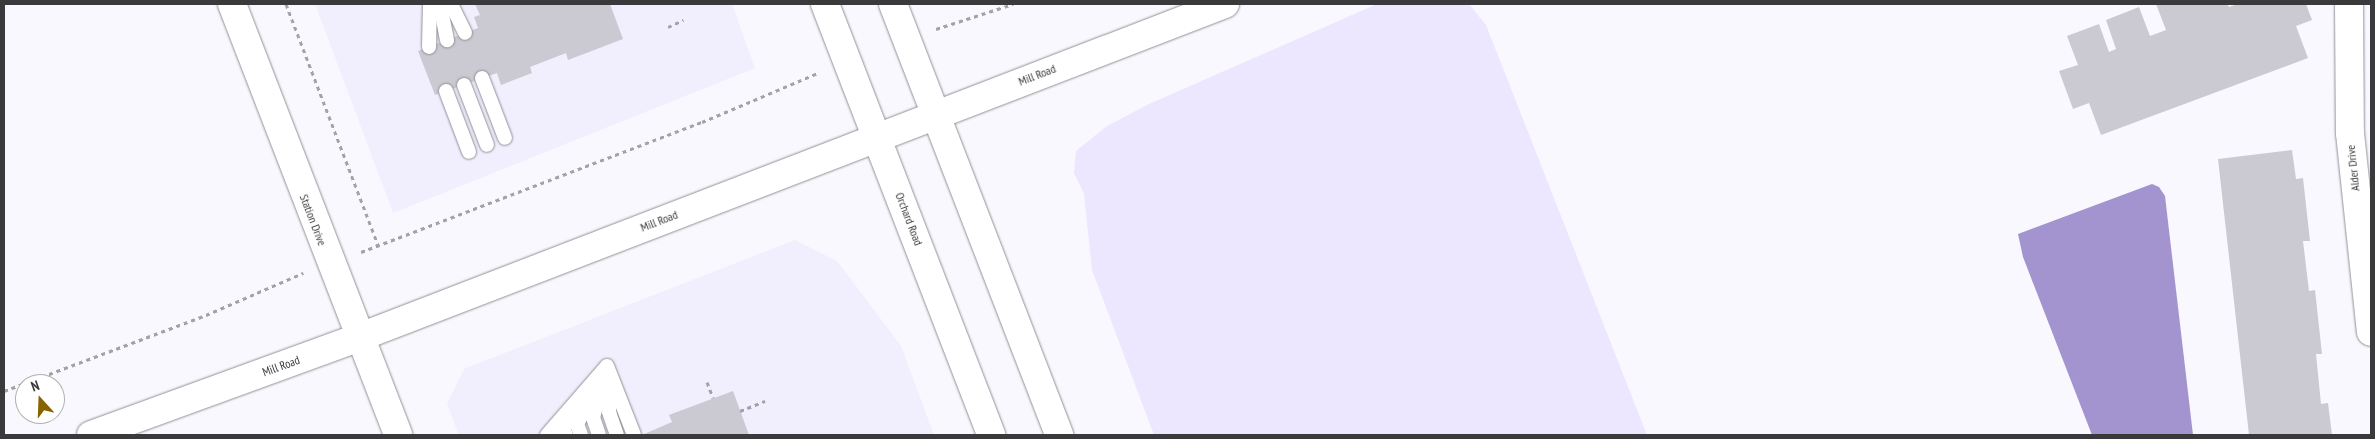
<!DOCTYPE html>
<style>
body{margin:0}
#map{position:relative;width:2375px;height:439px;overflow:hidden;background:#f9f8fe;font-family:"PT Sans Narrow",sans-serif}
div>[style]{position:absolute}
.built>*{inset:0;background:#f1eefd}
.green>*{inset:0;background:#ece7fe}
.water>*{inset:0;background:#a393ce}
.building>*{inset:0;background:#cbc9d1}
.path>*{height:3px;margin-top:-1.5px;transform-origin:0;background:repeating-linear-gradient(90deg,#a3a2a7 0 4px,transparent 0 8px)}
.roads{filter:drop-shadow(0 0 1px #919097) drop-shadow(0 0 1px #919097)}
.service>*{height:14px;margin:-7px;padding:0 7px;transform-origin:7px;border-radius:7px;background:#fff}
.minor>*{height:28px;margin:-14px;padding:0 14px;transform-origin:14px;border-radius:14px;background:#fff}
.tertiary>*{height:28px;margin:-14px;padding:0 14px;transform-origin:14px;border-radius:14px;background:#fff}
.primary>*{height:28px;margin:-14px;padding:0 14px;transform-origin:14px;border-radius:14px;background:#fff}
span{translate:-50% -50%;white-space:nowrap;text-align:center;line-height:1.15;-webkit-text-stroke:4px #fff;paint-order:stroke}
.street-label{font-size:12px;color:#3a3a3d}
.frame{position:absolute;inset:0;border:5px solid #3a3a3d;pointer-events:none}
.north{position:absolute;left:15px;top:374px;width:50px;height:50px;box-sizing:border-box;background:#fff;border:1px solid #b0b0b1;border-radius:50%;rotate:340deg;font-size:14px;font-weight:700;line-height:20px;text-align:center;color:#3a3a3d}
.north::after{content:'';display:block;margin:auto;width:18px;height:22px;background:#866500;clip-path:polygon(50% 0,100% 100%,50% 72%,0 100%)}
</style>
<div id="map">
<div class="built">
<i style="clip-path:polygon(315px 4px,732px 4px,755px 68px,393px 213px)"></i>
<i style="clip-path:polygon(795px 240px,837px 261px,901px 346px,934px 435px,459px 435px,447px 404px,464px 369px)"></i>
</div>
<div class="green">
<i style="clip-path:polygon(1377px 4px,1469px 4px,1486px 25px,1647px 435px,1154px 435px,1092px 270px,1084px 194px,1074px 173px,1076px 151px,1107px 126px,1149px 104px)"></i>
</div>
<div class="water">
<i style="clip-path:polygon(2152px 184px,2159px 187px,2165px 196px,2193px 435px,2092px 435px,2023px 257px,2018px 234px)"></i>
</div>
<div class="building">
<i style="clip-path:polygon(475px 4px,610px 4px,623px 39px,568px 60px,566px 53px,530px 67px,532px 73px,501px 85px,497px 73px,435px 95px,418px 51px,478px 28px,474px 17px,480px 15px)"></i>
<i style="clip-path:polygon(2156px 4px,2227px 4px,2229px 7px,2238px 4px,2306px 4px,2312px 20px,2296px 26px,2308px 58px,2101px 135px,2089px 103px,2073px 109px,2059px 71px,2078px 65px,2067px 36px,2099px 24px,2109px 52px,2116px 49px,2106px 20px,2139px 7px,2150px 36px,2166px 30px)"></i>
<i style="clip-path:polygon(2292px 150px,2296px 179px,2303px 178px,2310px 241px,2303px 241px,2309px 291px,2315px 290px,2322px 354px,2316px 354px,2321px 404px,2328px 403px,2332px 435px,2249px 435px,2218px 159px)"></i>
<i style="clip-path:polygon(733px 391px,749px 435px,642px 435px,672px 422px,669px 415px)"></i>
</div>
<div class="path">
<i style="left:286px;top:4px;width:258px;rotate:69.1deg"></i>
<i style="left:668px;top:27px;width:17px;rotate:-25deg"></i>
<i style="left:936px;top:29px;width:81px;rotate:-18deg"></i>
<i style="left:361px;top:252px;width:365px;rotate:-20.9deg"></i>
<i style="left:702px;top:122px;width:126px;rotate:-22.9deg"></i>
<i style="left:707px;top:382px;width:17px;rotate:69deg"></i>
<i style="left:4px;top:391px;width:216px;rotate:-20.6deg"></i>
<i style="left:206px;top:315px;width:106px;rotate:-23.4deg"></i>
<i style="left:740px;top:411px;width:27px;rotate:-22deg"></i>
</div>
<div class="roads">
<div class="service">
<i style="left:440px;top:4px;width:37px;rotate:79deg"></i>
<i style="left:451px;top:4px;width:32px;rotate:64deg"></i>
<i style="left:429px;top:47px;width:43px;rotate:-88.7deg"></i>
<i style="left:482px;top:78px;width:64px;rotate:69deg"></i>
<i style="left:464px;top:85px;width:64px;rotate:69deg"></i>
<i style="left:446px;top:91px;width:65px;rotate:69.3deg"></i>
<i style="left:607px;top:366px;width:74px;rotate:68.6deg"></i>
<i style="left:607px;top:380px;width:32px;rotate:86deg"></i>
<i style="left:609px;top:412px;width:24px;rotate:71deg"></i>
<i style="left:547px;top:435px;width:91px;rotate:-49deg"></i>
<i style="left:566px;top:435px;width:7px;rotate:-117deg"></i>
<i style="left:563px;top:429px;width:16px;rotate:-55deg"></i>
<i style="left:581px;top:435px;width:12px;rotate:-110deg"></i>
<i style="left:577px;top:424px;width:42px;rotate:-62.8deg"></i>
<i style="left:599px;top:435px;width:18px;rotate:-109deg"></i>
<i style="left:593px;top:418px;width:25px;rotate:-76deg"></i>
</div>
<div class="minor">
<i style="left:232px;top:4px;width:462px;rotate:68.9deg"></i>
<i style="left:2349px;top:4px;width:129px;rotate:89.6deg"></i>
<i style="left:2350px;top:133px;width:200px;rotate:84deg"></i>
</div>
<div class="tertiary">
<i style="left:91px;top:435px;width:286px;rotate:-20deg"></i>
<i style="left:360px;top:337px;width:927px;rotate:-21.06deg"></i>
</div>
<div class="primary">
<i style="left:825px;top:4px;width:462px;rotate:68.9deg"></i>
<i style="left:893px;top:4px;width:462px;rotate:68.9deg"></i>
</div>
</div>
<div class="street-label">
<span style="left:1037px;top:75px;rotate:-21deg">Mill Road</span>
<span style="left:2353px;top:168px;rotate:-96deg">Alder Drive</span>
<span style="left:909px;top:219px;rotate:69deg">Orchard Road</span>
<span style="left:313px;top:220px;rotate:69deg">Station Drive</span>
<span style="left:659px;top:221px;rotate:-21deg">Mill Road</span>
<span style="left:281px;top:366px;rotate:-20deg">Mill Road</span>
</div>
<div class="frame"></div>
<div class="north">N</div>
</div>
